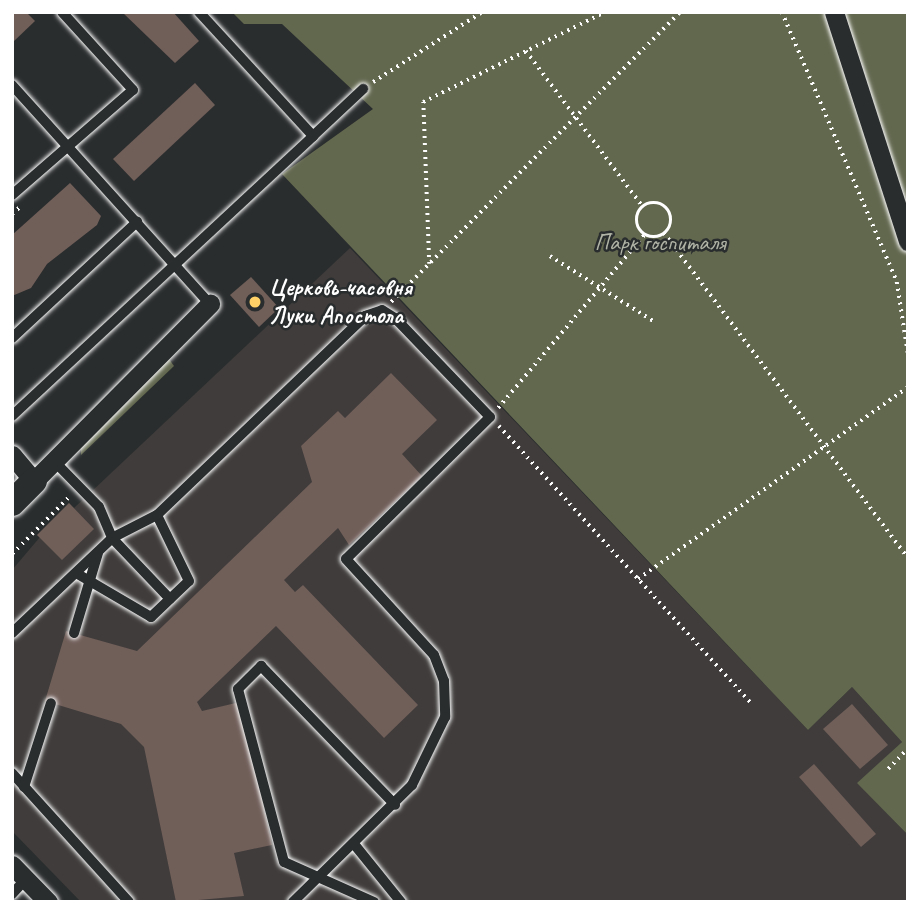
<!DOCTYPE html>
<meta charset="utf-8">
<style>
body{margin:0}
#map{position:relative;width:920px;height:914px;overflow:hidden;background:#2a2d2e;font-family:Caveat,sans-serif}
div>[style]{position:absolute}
.built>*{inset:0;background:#3f3c3b}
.green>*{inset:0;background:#62684e}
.building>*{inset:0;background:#705e59}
.path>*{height:3.5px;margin-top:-1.75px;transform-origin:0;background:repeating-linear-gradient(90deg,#fff 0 2px,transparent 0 7px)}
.path>.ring{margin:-1.75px;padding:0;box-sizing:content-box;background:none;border:3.5px solid #fff;border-radius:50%}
.roads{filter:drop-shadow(0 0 2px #fff) drop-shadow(0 0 2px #fff)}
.lane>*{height:10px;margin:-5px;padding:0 5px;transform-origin:5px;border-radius:5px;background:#2a2d2e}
.street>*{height:19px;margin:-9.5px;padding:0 9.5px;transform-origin:9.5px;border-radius:9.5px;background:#2a2d2e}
.secondary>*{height:26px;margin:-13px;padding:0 13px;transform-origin:13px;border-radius:13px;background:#2a2d2e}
.dots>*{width:19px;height:19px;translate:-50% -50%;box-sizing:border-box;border:4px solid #2a2d2e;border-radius:50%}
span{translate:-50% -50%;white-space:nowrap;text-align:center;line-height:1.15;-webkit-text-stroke:5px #2a2d2e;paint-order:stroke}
.park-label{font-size:24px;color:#b0b4a6}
.poi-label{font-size:24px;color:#fff;font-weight:700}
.left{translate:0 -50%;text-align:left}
.frame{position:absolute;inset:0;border:14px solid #fff;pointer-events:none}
</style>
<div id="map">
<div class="built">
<i style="clip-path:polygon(350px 248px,808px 730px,852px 687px,902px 742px,858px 783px,908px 835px,908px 902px,81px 902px,12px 831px,12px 570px,69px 503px,74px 508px)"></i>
</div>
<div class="green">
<i style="clip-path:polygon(232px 12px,908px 12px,908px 835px,857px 783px,902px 742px,852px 687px,808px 730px,282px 174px,373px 109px,282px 24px,244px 24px)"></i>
<i style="clip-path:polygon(169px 359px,174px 366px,81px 455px,81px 448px)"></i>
</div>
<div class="building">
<i style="clip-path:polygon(12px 12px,26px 12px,35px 21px,12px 43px)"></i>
<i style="clip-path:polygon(122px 12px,173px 12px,199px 41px,175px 63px)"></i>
<i style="clip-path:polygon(195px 83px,215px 105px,134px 181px,113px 159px)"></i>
<i style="clip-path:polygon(70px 183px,101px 216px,97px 225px,47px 264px,31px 288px,12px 296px,12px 235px)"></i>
<i style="clip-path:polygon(251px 277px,279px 308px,259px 327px,230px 295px)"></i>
<i style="clip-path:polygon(391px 373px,437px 420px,402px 454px,422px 476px,349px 545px,338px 528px,284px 580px,295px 592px,303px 585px,418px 705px,384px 738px,276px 626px,197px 702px,202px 711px,240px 702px,272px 845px,234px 853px,244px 896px,176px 902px,144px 747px,121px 724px,45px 701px,66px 631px,137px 651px,312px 482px,301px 446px,338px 411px,345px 418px)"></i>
<i style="clip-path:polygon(69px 503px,94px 529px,62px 560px,37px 535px)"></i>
<i style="clip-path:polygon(852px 704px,888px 745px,860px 769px,823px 729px)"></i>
<i style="clip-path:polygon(814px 764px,876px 834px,861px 847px,799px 777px)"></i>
</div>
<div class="path">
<i style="left:782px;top:12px;width:293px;rotate:66.9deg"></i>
<i style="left:897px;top:282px;width:72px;rotate:81.2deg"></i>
<i style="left:526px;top:51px;width:195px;rotate:53.1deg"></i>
<i style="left:373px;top:82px;width:130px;rotate:-32.7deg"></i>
<i class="ring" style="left:637px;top:203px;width:30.5px;height:30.5px"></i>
<i style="left:12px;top:214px;width:12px;rotate:-42deg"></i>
<i style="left:664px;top:233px;width:406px;rotate:53.1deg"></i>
<i style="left:550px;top:256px;width:124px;rotate:32.2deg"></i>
<i style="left:429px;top:264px;width:162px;rotate:-92.1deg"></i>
<i style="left:423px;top:102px;width:203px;rotate:-26.3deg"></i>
<i style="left:391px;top:302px;width:409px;rotate:-45.1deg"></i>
<i style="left:498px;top:408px;width:228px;rotate:-49.8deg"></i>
<i style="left:499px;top:426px;width:376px;rotate:47.7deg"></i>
<i style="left:12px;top:554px;width:82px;rotate:-45deg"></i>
<i style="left:638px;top:579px;width:331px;rotate:-35.4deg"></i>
<i style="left:888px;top:769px;width:29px;rotate:-46deg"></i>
</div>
<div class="roads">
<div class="lane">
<i style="left:12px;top:85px;width:295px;rotate:47.9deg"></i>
<i style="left:313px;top:136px;width:69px;rotate:-43.2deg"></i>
<i style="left:12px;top:195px;width:160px;rotate:-41deg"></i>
<i style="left:133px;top:90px;width:105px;rotate:-132.3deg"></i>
<i style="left:12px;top:338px;width:171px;rotate:-42.9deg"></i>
<i style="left:12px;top:416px;width:411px;rotate:-42.9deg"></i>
<i style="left:313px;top:136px;width:168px;rotate:-132.6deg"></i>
<i style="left:54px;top:461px;width:64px;rotate:45.6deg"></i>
<i style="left:99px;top:507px;width:34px;rotate:67deg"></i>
<i style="left:112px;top:538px;width:84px;rotate:46.4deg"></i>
<i style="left:76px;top:573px;width:87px;rotate:30.4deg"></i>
<i style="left:151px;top:617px;width:52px;rotate:-43.5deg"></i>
<i style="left:189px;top:581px;width:73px;rotate:-115.9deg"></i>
<i style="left:12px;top:633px;width:138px;rotate:-43.5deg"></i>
<i style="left:112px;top:538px;width:51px;rotate:-27.1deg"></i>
<i style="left:157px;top:515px;width:288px;rotate:-43.7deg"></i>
<i style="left:365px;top:316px;width:18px;rotate:-19deg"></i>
<i style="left:382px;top:310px;width:15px;rotate:32deg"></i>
<i style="left:395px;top:318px;width:137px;rotate:46.2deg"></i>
<i style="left:490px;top:417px;width:202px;rotate:135.4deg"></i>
<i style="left:346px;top:559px;width:130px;rotate:47.5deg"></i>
<i style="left:434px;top:655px;width:28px;rotate:69deg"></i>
<i style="left:444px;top:681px;width:36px;rotate:88deg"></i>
<i style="left:445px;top:717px;width:76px;rotate:115.9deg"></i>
<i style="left:412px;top:785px;width:167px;rotate:135.5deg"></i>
<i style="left:74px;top:633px;width:84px;rotate:-73.3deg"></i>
<i style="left:12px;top:773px;width:174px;rotate:47.8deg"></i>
<i style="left:24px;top:787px;width:88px;rotate:-72.2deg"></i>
<i style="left:354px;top:844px;width:75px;rotate:51deg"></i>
<i style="left:12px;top:894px;width:21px;rotate:-47deg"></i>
<i style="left:374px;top:902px;width:98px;rotate:-156deg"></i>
<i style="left:284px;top:862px;width:179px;rotate:-104.9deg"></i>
<i style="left:238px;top:689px;width:33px;rotate:-45deg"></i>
<i style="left:261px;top:666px;width:193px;rotate:46deg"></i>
</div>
<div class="street">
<i style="left:834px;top:12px;width:241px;rotate:72.1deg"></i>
<i style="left:12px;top:455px;width:34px;rotate:50deg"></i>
<i style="left:34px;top:481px;width:250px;rotate:-45.2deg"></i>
<i style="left:12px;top:865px;width:52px;rotate:45.8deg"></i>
</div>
<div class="secondary">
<i style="left:12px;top:503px;width:31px;rotate:-45deg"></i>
</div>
</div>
<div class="dots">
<i style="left:255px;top:302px;background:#ffd166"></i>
</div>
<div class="park-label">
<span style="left:660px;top:243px">Парк госпиталя</span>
</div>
<div class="poi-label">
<span class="left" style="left:269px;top:302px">Церковь-часовня<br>Луки Апостола</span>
</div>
<div class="frame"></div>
</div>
